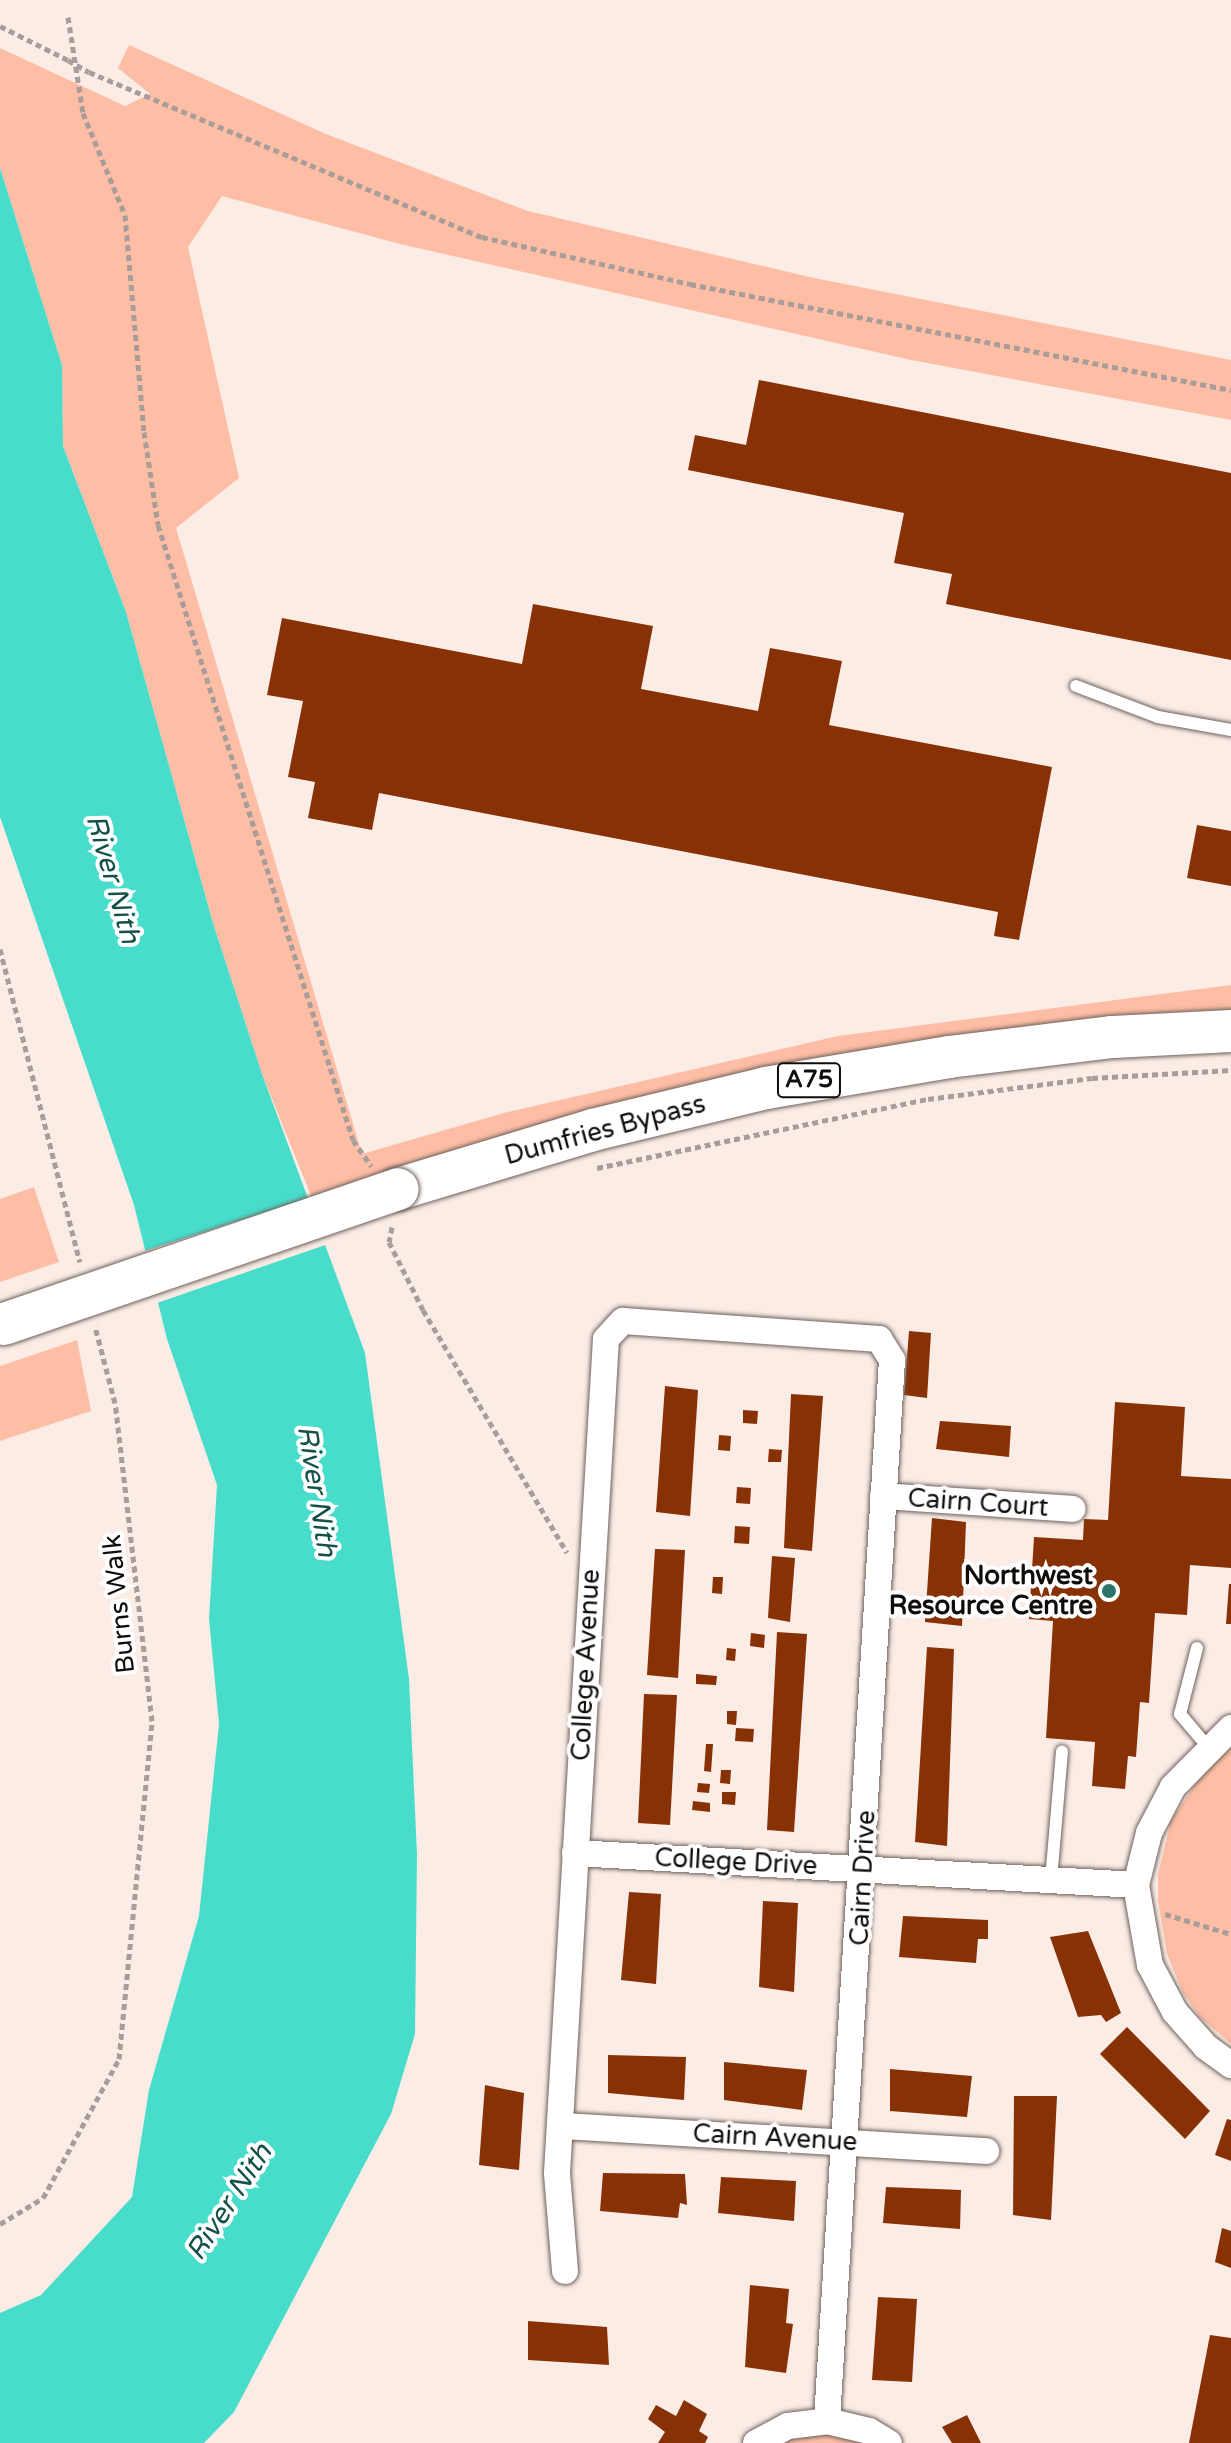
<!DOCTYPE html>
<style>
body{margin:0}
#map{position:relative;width:1231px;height:2443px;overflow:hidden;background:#fbece6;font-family:"Varela Round",sans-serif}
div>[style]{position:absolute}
.green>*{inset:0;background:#febea5}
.water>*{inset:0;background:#48ddcb}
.pier>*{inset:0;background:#fbece6}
.building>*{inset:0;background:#873105}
.path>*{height:5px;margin-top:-2.5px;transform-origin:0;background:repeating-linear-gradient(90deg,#a89d98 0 6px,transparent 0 10px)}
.roads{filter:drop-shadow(0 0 2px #6e615c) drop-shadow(0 0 2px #6e615c)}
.service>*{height:12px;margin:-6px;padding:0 6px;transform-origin:6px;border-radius:6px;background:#fff}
.minor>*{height:26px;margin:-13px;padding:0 13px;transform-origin:13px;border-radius:13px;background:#fff}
.trunk>*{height:42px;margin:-21px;padding:0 21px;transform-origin:21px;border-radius:21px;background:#fff}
.path-bridge>*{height:5px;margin-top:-2.5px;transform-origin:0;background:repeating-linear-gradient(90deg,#a89d98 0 6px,transparent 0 10px)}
.bridges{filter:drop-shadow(0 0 2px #6e615c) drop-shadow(0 0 2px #6e615c)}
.trunk-bridge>*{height:42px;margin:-21px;padding:0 21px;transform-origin:21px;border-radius:21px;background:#fff}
.dots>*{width:22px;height:22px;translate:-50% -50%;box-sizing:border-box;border:4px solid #fff;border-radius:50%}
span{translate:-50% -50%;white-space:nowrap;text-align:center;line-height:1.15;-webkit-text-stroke:8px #fff;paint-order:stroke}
.shield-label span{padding:2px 6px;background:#fff;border:2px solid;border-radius:6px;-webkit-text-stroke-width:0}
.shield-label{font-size:24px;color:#100c0a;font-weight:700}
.street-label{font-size:26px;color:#100c0a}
.poi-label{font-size:26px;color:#100c0a;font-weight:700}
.right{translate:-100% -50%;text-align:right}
.water-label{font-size:28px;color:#13514a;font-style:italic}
</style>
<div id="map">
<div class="green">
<i style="clip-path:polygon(129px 45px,326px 134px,528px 211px,814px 278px,1231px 360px,1231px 420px,911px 360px,400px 244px,222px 196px,188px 247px,239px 478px,176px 528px,362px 1154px,504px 1113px,838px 1036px,1231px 985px,1231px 1010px,1186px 1014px,312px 1198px,262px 1074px,213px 923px,126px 612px,63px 446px,62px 365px,0 168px,0 48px,125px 106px,150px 94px,118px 68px)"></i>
<i style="clip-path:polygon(34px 1187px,59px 1262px,0 1282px,0 1199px)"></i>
<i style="clip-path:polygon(77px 1340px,91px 1411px,0 1441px,0 1366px)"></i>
<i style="clip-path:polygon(1231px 1748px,1231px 2044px,1200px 2017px,1183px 1993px,1167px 1954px,1158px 1901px,1158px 1874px,1171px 1821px,1204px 1771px)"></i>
<i style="clip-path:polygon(819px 2430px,866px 2443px,774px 2443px)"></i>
</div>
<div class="water">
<i style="clip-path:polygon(0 168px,62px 365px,63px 446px,126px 612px,213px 923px,262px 1074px,365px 1353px,409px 1679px,417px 1854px,415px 2034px,391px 2114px,234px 2412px,204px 2443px,0 2443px,0 2313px,41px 2295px,132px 2197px,149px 2090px,199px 1916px,219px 1724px,209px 1619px,217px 1485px,167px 1339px,134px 1205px,0 817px)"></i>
</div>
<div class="pier">
<i style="clip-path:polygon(315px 1196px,331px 1243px,154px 1304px,141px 1252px)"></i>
</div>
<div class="building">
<i style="clip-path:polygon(759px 380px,1231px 473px,1231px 660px,946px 604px,952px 574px,894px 563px,904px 513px,688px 470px,695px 435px,746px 445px)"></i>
<i style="clip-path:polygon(533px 604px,653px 626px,641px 689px,758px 711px,770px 648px,842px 661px,829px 725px,1052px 767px,1019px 940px,994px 936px,998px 912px,379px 793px,372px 830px,308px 818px,315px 782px,288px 777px,303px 701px,267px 695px,282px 618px,522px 664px)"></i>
<i style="clip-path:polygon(1197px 825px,1231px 831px,1231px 886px,1187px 878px)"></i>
<i style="clip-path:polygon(909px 1331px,931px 1333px,927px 1398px,904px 1395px)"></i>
<i style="clip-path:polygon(665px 1386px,698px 1390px,690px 1516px,656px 1512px)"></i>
<i style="clip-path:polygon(791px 1394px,823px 1396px,812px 1551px,784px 1548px)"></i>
<i style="clip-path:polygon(1115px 1402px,1185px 1407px,1181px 1476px,1231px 1479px,1231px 1568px,1190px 1565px,1187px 1615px,1155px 1613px,1149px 1703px,1140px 1702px,1136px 1757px,1128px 1756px,1125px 1789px,1092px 1786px,1095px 1742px,1046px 1738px,1053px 1621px,1029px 1619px,1034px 1537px,1083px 1540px,1084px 1519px,1108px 1520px)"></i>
<i style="clip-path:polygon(743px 1410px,758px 1411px,757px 1424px,743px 1423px)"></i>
<i style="clip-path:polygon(940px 1421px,1011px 1426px,1009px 1457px,936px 1449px)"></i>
<i style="clip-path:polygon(719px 1435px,731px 1436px,730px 1451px,718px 1450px)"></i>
<i style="clip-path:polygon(769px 1449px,782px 1450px,781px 1462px,768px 1462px)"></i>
<i style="clip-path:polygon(737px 1487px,751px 1488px,750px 1504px,736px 1503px)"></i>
<i style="clip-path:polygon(932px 1518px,966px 1522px,962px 1626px,925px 1622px)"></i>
<i style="clip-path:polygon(735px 1526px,750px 1527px,749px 1544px,734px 1543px)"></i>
<i style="clip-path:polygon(655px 1549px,685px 1550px,678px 1678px,647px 1675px)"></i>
<i style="clip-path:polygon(772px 1556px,795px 1558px,790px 1622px,768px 1618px)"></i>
<i style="clip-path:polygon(713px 1577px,723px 1577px,722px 1594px,712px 1593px)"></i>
<i style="clip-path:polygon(1229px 1584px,1231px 1584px,1231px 1624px,1226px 1624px)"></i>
<i style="clip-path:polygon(777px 1632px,807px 1634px,794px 1832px,767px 1830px)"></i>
<i style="clip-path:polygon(751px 1633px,765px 1635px,764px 1648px,750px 1646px)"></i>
<i style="clip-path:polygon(927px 1647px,954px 1649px,947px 1846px,915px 1842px)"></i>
<i style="clip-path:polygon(727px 1648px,736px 1649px,735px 1661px,726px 1660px)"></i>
<i style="clip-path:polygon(696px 1674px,717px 1676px,716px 1685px,696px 1684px)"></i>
<i style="clip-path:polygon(644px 1694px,677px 1695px,670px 1825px,638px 1823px)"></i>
<i style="clip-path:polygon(727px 1711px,737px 1711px,736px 1725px,727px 1724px)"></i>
<i style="clip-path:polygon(736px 1728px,754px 1729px,753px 1742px,735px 1741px)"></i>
<i style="clip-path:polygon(706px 1744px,713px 1744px,711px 1772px,704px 1771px)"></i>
<i style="clip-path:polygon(721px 1770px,731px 1770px,730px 1784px,720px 1783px)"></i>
<i style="clip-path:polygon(698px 1783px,710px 1784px,709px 1793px,697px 1792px)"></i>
<i style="clip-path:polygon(722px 1792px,736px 1792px,735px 1805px,722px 1804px)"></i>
<i style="clip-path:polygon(693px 1801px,710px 1803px,710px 1812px,692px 1810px)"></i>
<i style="clip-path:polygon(629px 1892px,661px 1894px,656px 1984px,621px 1980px)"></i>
<i style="clip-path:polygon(763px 1901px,798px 1903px,794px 1992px,759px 1987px)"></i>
<i style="clip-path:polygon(903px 1916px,988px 1920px,988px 1939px,978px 1939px,976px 1963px,899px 1957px)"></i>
<i style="clip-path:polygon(1088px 1931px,1121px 2013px,1106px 2022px,1101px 2015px,1078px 2017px,1050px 1937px)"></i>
<i style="clip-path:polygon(1127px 2027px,1210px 2111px,1185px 2139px,1100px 2054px)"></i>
<i style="clip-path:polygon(608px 2055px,686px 2057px,684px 2100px,608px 2093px)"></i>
<i style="clip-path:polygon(724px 2062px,807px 2070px,802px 2110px,724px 2100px)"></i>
<i style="clip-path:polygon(890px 2069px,972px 2076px,967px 2117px,890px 2111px)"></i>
<i style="clip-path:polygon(485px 2085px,524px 2093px,519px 2170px,479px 2165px)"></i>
<i style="clip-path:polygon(1014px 2096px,1057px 2096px,1051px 2220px,1013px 2215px)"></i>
<i style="clip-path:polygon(1227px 2119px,1231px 2120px,1231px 2161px,1215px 2155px)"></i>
<i style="clip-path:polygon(603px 2173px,685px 2174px,687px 2205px,680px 2203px,678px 2218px,600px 2211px)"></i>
<i style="clip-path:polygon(721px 2177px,796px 2181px,794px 2221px,718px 2213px)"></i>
<i style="clip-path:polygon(886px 2187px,961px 2190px,960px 2229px,883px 2223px)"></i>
<i style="clip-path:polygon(1222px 2228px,1231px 2231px,1231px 2268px,1215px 2262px)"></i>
<i style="clip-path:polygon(750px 2285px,789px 2289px,786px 2323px,793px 2324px,786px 2373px,745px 2367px)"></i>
<i style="clip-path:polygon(878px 2297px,917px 2299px,912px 2382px,872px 2380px)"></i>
<i style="clip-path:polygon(528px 2321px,607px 2327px,609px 2365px,528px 2360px)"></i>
<i style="clip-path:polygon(1210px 2335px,1231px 2338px,1231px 2443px,1189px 2443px)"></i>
<i style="clip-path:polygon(684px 2400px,707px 2414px,699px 2431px,708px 2437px,705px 2443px,658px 2443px,665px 2432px,648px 2419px,656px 2405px,676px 2416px)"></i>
<i style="clip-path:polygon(967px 2415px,981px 2443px,952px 2443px,942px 2427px)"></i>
</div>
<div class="path">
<i style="left:68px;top:17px;width:97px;rotate:81.1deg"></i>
<i style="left:83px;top:113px;width:110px;rotate:67.6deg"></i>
<i style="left:125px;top:215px;width:218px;rotate:85deg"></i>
<i style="left:144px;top:432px;width:94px;rotate:81.4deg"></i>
<i style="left:158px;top:525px;width:645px;rotate:72.41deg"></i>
<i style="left:353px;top:1140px;width:32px;rotate:55deg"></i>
<i style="left:0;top:26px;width:76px;rotate:26.6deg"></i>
<i style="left:89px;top:72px;width:426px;rotate:22.8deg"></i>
<i style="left:482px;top:237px;width:213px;rotate:12.7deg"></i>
<i style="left:690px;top:284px;width:551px;rotate:11.09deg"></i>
<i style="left:0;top:949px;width:323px;rotate:75.7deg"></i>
<i style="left:597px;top:1168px;width:338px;rotate:-11.8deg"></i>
<i style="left:928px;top:1099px;width:165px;rotate:-7.3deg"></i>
<i style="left:1092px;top:1078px;width:139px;rotate:-3.3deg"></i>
<i style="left:392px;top:1227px;width:15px;rotate:101deg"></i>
<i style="left:389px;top:1242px;width:76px;rotate:63.4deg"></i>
<i style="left:423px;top:1310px;width:282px;rotate:59.3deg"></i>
<i style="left:1165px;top:1914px;width:69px;rotate:16.9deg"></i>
<i style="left:0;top:2224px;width:50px;rotate:-31.2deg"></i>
<i style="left:43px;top:2198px;width:158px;rotate:-61.3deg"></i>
<i style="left:119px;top:2059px;width:340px;rotate:-84.4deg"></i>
<i style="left:152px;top:1721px;width:320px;rotate:-96.6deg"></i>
<i style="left:115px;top:1403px;width:80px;rotate:-104.6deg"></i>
</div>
<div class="roads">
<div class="service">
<i style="left:1076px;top:686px;width:88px;rotate:20.7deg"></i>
<i style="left:1158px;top:717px;width:74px;rotate:10.1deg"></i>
<i style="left:1197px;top:1648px;width:68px;rotate:104.4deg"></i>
<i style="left:1180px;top:1714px;width:43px;rotate:49.7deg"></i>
<i style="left:1051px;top:1880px;width:129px;rotate:-85.1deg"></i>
</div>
<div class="minor">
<i style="left:883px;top:1496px;width:190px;rotate:3.9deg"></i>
<i style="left:1231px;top:1728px;width:83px;rotate:134.5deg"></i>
<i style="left:1173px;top:1787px;width:52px;rotate:117.6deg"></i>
<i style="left:1149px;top:1833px;width:54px;rotate:104deg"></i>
<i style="left:1136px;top:1885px;width:81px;rotate:80.1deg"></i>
<i style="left:1150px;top:1965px;width:53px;rotate:62deg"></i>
<i style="left:1175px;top:2012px;width:47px;rotate:48.5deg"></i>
<i style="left:1206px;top:2047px;width:31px;rotate:36deg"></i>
<i style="left:575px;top:1853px;width:562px;rotate:3.26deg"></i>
<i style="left:564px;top:2126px;width:423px;rotate:3.4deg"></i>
<i style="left:565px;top:2271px;width:98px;rotate:-94.7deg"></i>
<i style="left:557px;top:2173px;width:835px;rotate:-86.64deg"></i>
<i style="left:606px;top:1339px;width:25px;rotate:-47deg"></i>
<i style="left:623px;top:1321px;width:257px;rotate:4deg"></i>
<i style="left:879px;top:1339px;width:25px;rotate:58deg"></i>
<i style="left:892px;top:1360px;width:1063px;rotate:93.51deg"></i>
<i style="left:756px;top:2443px;width:36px;rotate:-28deg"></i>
<i style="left:788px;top:2426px;width:39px;rotate:-7deg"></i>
<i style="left:827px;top:2421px;width:43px;rotate:13.4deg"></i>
<i style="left:869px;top:2431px;width:23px;rotate:31deg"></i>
</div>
<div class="trunk">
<i style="left:398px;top:1189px;width:204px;rotate:-16.8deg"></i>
<i style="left:593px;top:1130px;width:178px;rotate:-13.6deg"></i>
<i style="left:766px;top:1088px;width:186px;rotate:-9.6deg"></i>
<i style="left:949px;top:1057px;width:165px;rotate:-7deg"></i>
<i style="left:1113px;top:1037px;width:118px;rotate:-2.9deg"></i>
</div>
</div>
<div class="path-bridge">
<i style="left:68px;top:60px;width:24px;rotate:30deg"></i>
</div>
<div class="bridges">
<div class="trunk-bridge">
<i style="left:4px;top:1324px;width:416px;rotate:-18.9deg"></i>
</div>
</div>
<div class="dots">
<i style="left:1109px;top:1591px;background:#2c736a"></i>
</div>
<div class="shield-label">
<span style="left:809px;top:1080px">A75</span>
</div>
<div class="street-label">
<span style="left:605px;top:1130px;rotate:-15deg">Dumfries Bypass</span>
<span style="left:978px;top:1503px;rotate:4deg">Cairn Court</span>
<span style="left:119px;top:1604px;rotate:-96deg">Burns Walk</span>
<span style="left:586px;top:1665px;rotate:-87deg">College Avenue</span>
<span style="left:736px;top:1862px;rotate:3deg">College Drive</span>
<span style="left:863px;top:1878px;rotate:-87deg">Cairn Drive</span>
<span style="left:775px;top:2138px;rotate:3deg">Cairn Avenue</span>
</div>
<div class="poi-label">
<span class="right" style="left:1093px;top:1591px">Northwest<br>Resource Centre</span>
</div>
<div class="water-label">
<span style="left:113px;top:879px;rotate:74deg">River Nith</span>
<span style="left:317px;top:1491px;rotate:81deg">River Nith</span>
<span style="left:229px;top:2202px;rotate:-57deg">River Nith</span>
</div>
</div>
